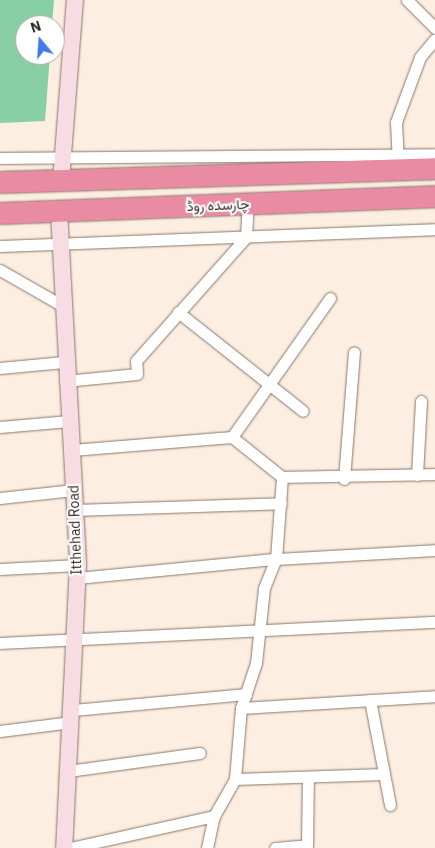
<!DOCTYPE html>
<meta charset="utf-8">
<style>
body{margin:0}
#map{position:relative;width:435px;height:848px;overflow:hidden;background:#fdeee2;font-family:"IBM Plex Sans",Vazirmatn,sans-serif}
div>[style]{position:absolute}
.green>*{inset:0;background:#88d0a4}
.roads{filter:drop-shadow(0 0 1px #88776a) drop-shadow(0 0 1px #88776a)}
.street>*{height:11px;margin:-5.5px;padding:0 5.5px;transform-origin:5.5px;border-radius:5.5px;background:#fff}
.secondary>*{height:16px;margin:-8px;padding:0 8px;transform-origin:8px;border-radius:8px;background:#f8dce3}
.highway>*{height:21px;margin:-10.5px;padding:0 10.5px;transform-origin:10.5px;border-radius:10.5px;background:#e98ba2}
span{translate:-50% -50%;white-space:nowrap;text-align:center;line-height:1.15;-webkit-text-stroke:4px #fff;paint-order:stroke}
.street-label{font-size:14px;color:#312a24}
.north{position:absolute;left:15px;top:15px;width:50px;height:50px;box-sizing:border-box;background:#fff;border:1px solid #adaaa7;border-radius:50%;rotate:342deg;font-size:14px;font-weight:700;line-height:20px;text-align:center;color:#312a24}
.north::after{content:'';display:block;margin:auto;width:18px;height:22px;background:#3e7aea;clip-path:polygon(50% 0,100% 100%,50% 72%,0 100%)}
</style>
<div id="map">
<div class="green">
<i style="clip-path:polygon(0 0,54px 0,52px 25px,25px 25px,25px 55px,50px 55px,45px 121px,0 123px)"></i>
</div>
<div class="roads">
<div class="street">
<i style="left:407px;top:0;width:40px;rotate:45deg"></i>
<i style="left:0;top:158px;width:435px;rotate:-0.5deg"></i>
<i style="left:398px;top:162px;width:40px;rotate:-92.9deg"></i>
<i style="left:396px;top:122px;width:69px;rotate:-69.7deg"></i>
<i style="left:420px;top:57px;width:23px;rotate:-50deg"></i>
<i style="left:0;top:246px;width:435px;rotate:-2.2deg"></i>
<i style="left:0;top:270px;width:70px;rotate:29.8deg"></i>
<i style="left:178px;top:312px;width:159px;rotate:38.4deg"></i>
<i style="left:0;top:368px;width:64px;rotate:-5.4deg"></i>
<i style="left:65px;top:381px;width:72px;rotate:-5.6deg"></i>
<i style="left:137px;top:374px;width:13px;rotate:-94deg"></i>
<i style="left:136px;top:361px;width:166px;rotate:-48.4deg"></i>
<i style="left:246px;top:237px;width:34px;rotate:-87deg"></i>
<i style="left:0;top:427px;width:69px;rotate:-5deg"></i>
<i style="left:232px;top:437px;width:64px;rotate:38.7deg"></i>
<i style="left:282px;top:477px;width:153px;rotate:-1.1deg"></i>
<i style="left:71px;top:450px;width:162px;rotate:-4.6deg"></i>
<i style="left:232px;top:437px;width:170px;rotate:-54.8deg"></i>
<i style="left:417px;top:475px;width:74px;rotate:-86.9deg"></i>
<i style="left:344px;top:479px;width:127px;rotate:-85.5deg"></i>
<i style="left:0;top:498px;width:74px;rotate:-6.2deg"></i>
<i style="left:74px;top:510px;width:207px;rotate:-1.9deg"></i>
<i style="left:0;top:569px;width:78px;rotate:-2.9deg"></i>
<i style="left:77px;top:578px;width:200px;rotate:-5.5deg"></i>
<i style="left:276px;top:559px;width:159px;rotate:-3.2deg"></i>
<i style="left:0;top:643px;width:436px;rotate:-2.8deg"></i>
<i style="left:370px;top:700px;width:107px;rotate:79.2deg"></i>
<i style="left:241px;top:708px;width:194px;rotate:-3.5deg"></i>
<i style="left:73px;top:710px;width:174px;rotate:-5.3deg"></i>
<i style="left:0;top:731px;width:72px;rotate:-7.2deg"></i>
<i style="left:68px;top:771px;width:133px;rotate:-7.8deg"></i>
<i style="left:235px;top:779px;width:149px;rotate:-1.9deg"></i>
<i style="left:70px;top:848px;width:148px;rotate:-12.5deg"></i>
<i style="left:207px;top:848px;width:33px;rotate:-78deg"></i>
<i style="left:214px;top:816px;width:43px;rotate:-60.4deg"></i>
<i style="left:235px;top:779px;width:71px;rotate:-85.2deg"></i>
<i style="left:241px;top:708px;width:47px;rotate:-71.6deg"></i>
<i style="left:256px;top:663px;width:75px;rotate:-83.9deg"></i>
<i style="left:264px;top:588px;width:31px;rotate:-68deg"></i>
<i style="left:276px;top:559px;width:82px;rotate:-85.8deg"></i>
<i style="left:275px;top:848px;width:32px;rotate:-5deg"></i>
<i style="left:307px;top:845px;width:68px;rotate:-89.2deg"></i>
</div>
<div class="secondary">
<i style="left:61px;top:181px;width:182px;rotate:-85.6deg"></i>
<i style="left:59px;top:211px;width:355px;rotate:86.9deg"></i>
<i style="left:78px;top:565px;width:283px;rotate:92.8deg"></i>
</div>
<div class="highway">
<i style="left:0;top:182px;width:435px;rotate:-1.8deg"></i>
<i style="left:0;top:213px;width:435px;rotate:-2.2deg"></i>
</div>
</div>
<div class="street-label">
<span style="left:218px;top:205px;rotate:-2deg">چارسدہ روڈ</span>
<span style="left:75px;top:530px;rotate:-92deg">Itthehad Road</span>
</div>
<div class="north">N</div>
</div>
